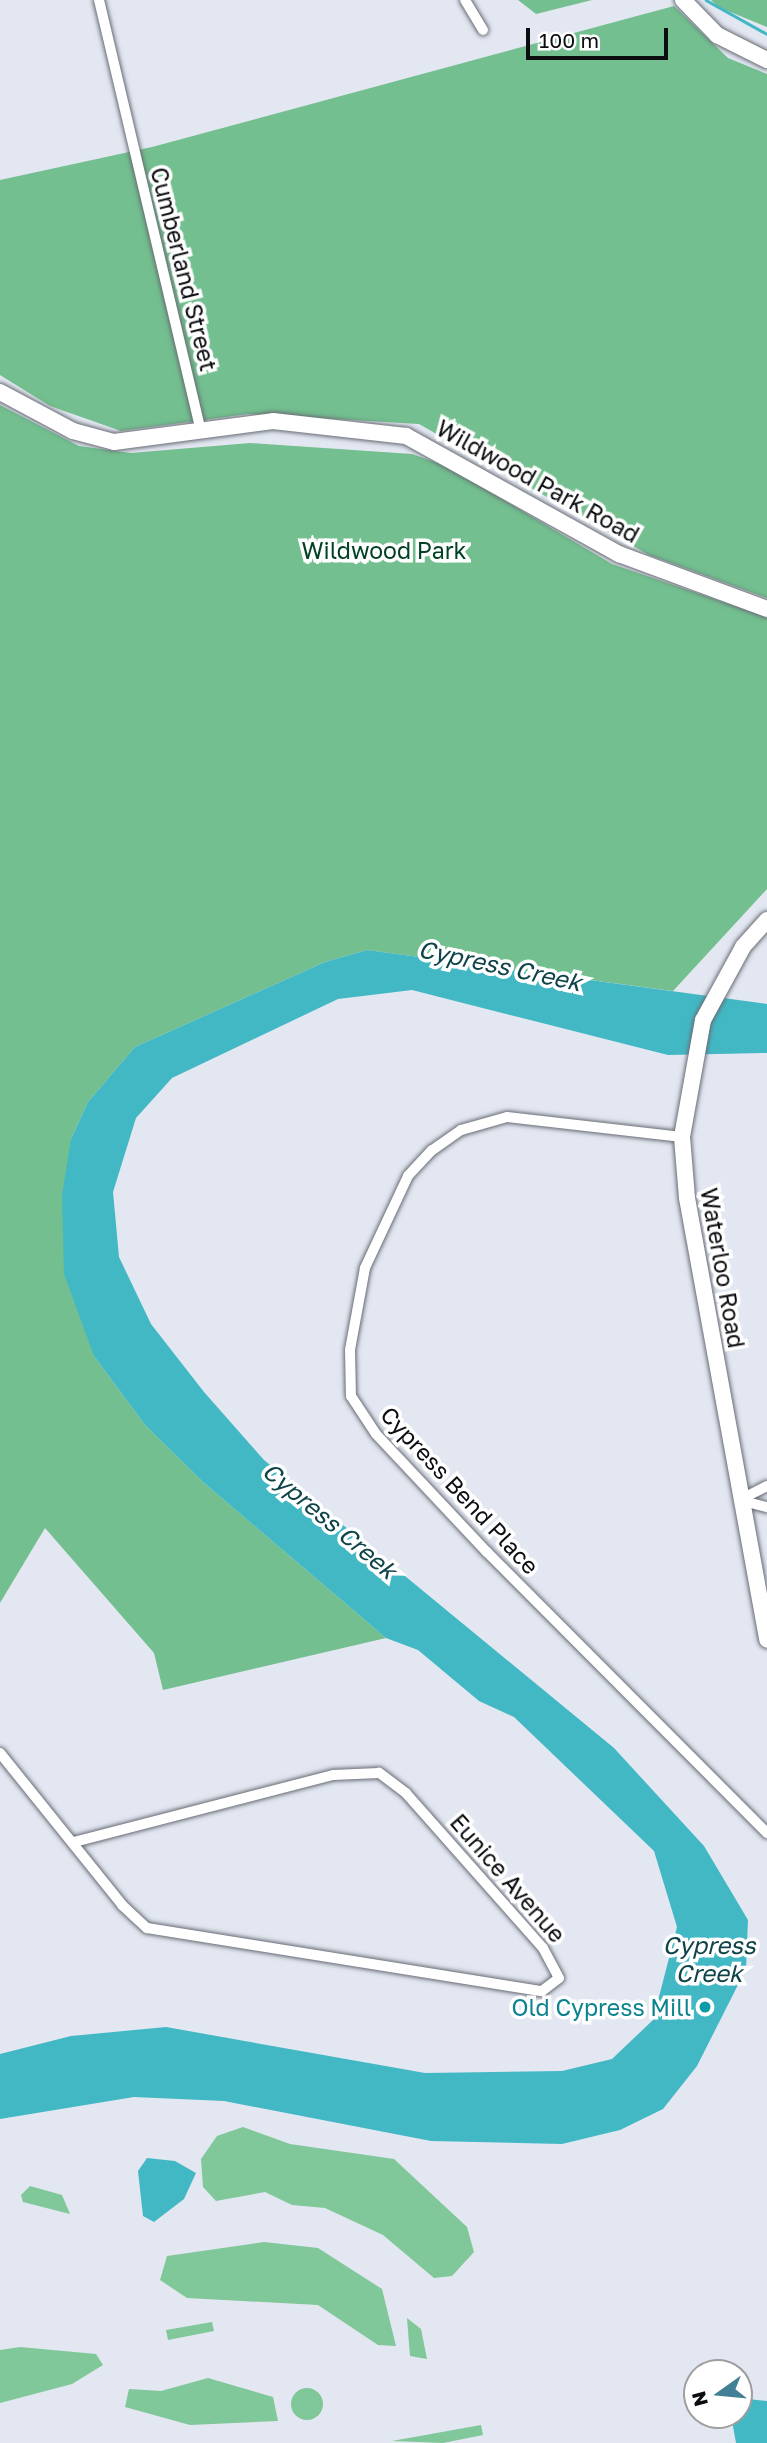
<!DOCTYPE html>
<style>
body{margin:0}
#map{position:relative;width:767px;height:2443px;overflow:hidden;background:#e2e7f1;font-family:"Golos Text",sans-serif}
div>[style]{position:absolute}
.green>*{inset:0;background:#80c799}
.round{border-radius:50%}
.forest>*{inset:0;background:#73bf8f}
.water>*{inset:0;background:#43b8c5}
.stream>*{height:2.5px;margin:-1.25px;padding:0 1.25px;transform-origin:1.25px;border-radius:1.25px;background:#43b8c5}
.roads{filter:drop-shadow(0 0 2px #686c75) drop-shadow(0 0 2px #686c75)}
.street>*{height:10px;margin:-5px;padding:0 5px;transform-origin:5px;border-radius:5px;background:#fff}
.secondary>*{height:16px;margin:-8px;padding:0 8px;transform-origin:8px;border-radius:8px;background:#fff}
.dots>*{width:19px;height:19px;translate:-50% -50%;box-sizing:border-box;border:4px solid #fff;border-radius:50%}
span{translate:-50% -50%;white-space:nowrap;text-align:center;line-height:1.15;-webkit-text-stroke:7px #fff;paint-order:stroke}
.street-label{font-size:23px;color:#0c0d10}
.park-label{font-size:23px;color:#024223}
.culture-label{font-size:23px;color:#0d838f}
.right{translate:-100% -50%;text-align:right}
.water-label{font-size:24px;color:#0e4349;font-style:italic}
.north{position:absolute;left:683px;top:2359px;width:70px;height:70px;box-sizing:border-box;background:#fff;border:2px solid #9e9e9f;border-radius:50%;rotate:255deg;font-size:19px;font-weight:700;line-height:28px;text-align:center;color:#0c0d10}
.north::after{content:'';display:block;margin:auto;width:24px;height:32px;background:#428096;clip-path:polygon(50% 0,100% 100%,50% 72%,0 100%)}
.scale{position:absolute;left:526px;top:28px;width:142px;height:32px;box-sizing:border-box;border:4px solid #0c0d10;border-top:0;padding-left:9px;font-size:21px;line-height:24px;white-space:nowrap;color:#0c0d10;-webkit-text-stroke:5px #fff;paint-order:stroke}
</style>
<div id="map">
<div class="green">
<i style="clip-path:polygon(243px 2127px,290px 2144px,394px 2159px,467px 2227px,474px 2252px,452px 2276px,434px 2278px,383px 2235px,325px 2208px,292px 2205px,265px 2192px,216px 2201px,203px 2187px,201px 2159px,217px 2136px)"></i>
<i style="clip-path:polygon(30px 2186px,62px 2195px,70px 2214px,23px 2202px,21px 2195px)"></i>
<i style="clip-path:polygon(264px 2242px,318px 2248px,382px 2289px,396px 2346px,378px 2345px,318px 2305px,187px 2298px,160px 2280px,167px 2256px)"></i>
<i style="clip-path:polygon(407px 2318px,421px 2329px,427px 2359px,410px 2356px)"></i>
<i style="clip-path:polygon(212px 2322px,214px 2331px,168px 2340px,166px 2330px)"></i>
<i style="clip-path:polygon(20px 2347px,96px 2354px,103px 2365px,72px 2384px,0 2403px,0 2350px)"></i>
<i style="clip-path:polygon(208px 2378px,273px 2397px,278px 2421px,190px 2425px,125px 2407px,129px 2389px,161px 2391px)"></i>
<i class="round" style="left:291px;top:2388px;width:32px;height:32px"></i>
<i style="clip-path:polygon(481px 2425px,483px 2435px,443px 2443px,392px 2441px)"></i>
</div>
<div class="forest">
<i style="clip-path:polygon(518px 0,592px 0,536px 14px)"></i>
<i style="clip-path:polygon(711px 0,767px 0,767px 27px,718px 7px)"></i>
<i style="clip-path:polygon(674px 6px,728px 58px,767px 74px,767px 598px,649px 555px,419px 424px,248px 414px,121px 431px,50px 406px,0 375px,0 180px,152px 147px)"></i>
<i style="clip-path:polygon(0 405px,79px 446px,131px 453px,250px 443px,412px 454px,446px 466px,612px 564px,767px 617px,767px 889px,673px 991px,367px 950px,325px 962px,135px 1047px,88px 1102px,71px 1139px,94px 1356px,145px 1425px,203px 1482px,386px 1638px,163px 1690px,154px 1653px,45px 1528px,0 1603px)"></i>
</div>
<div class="water">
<i style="clip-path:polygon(367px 950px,767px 1004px,767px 1053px,668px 1055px,412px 990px,338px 999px,172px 1078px,136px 1118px,113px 1192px,119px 1257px,151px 1324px,204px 1392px,264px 1460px,614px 1748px,704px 1846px,748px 1920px,746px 1969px,697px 2066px,663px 2109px,620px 2130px,562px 2144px,431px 2141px,224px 2101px,134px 2097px,0 2119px,0 2054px,71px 2036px,166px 2027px,425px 2073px,562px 2071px,612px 2059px,653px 2020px,677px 1927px,654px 1851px,514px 1717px,479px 1701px,418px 1650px,386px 1638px,203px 1482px,145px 1425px,94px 1356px,64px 1274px,62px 1195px,71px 1139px,88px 1102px,135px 1047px,325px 962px)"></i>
<i style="clip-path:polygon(147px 2158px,175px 2161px,196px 2173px,184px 2199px,154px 2222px,143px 2216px,138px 2171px)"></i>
<i style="clip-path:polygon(739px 2398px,767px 2401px,767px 2443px,736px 2443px,731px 2415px,739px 2415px)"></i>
</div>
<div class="stream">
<i style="left:706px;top:0;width:70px;rotate:29.1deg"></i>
</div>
<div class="roads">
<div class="street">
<i style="left:99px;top:0;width:439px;rotate:76.7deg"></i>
<i style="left:465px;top:0;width:35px;rotate:59deg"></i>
<i style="left:682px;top:1137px;width:176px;rotate:-173.5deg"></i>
<i style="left:507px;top:1117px;width:48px;rotate:164.2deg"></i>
<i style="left:461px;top:1130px;width:35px;rotate:145deg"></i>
<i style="left:432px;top:1150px;width:35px;rotate:133deg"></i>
<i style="left:408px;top:1176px;width:102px;rotate:115.1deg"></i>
<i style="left:365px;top:1268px;width:83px;rotate:100.4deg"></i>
<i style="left:350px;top:1350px;width:46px;rotate:88.8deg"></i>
<i style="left:351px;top:1396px;width:45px;rotate:56.7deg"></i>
<i style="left:376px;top:1434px;width:162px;rotate:46.8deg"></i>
<i style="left:487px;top:1552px;width:397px;rotate:45.1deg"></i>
<i style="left:767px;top:1486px;width:30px;rotate:153deg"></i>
<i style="left:740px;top:1500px;width:28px;rotate:15deg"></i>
<i style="left:0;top:1753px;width:195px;rotate:51.2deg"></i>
<i style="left:122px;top:1905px;width:34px;rotate:43deg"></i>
<i style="left:147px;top:1928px;width:400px;rotate:9.1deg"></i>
<i style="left:542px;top:1991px;width:21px;rotate:-37deg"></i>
<i style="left:559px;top:1978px;width:34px;rotate:-118deg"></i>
<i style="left:543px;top:1948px;width:207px;rotate:-131.5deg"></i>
<i style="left:406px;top:1793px;width:34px;rotate:-143deg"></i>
<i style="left:379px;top:1773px;width:46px;rotate:177.5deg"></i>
<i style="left:333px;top:1775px;width:268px;rotate:165.5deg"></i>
</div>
<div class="secondary">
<i style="left:683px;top:0;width:49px;rotate:45.8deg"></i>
<i style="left:717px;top:35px;width:56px;rotate:26.6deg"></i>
<i style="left:0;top:392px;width:83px;rotate:28.1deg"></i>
<i style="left:73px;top:431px;width:42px;rotate:15deg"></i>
<i style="left:114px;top:442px;width:160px;rotate:-7.5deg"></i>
<i style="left:273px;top:421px;width:134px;rotate:6.4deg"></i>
<i style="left:406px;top:436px;width:244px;rotate:29deg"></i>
<i style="left:619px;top:554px;width:158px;rotate:20.4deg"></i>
<i style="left:767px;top:920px;width:36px;rotate:132deg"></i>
<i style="left:743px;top:947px;width:83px;rotate:118.7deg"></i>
<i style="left:703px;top:1020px;width:119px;rotate:100.2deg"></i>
<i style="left:682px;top:1137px;width:61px;rotate:85.3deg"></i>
<i style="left:687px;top:1198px;width:449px;rotate:79.7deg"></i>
</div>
</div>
<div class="dots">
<i style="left:705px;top:2007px;background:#0f9aa8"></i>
</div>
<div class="street-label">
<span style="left:184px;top:269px;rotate:76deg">Cumberland Street</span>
<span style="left:538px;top:481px;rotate:29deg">Wildwood Park Road</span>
<span style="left:723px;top:1268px;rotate:80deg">Waterloo Road</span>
<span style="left:460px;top:1490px;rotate:47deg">Cypress Bend Place</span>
<span style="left:508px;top:1878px;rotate:49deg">Eunice Avenue</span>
</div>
<div class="park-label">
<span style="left:384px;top:550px">Wildwood Park</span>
</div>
<div class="culture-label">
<span class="right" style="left:691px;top:2007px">Old Cypress Mill</span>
</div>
<div class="water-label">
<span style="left:500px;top:965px;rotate:12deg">Cypress Creek</span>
<span style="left:330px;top:1520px;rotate:40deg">Cypress Creek</span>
<span style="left:709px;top:1959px">Cypress<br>Creek</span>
</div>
<div class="north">N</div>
<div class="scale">100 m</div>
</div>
